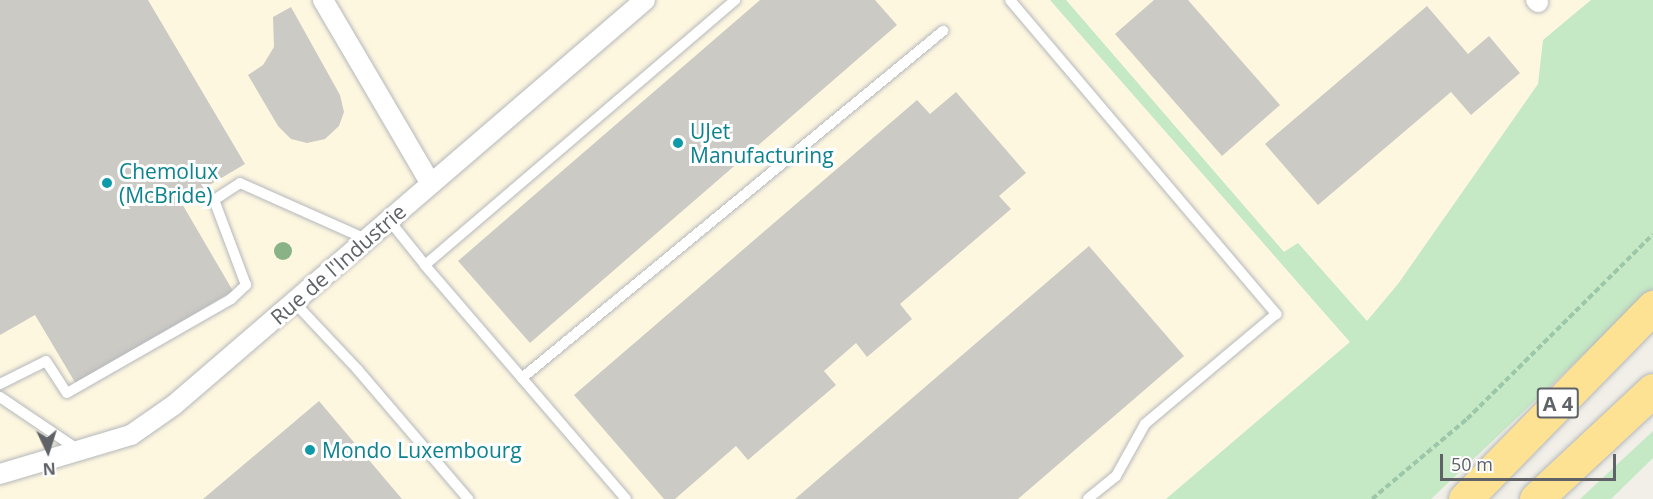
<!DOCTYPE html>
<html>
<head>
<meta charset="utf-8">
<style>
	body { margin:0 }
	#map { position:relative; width:1653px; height:499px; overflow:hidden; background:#f1efe8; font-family:"Open Sans",sans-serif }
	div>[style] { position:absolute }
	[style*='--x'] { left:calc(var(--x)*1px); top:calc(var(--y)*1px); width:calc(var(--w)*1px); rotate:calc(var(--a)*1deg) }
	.commercial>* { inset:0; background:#fef7e0 }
	.green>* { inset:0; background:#c5e8c5 }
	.building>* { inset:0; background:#cccac5 }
	.path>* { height:4px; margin-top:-2px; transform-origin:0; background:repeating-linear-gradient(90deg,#9cc7a9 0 6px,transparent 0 9px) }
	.roads { filter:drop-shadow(0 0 2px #b5b8bc) drop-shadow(0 0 2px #b5b8bc) }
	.service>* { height:10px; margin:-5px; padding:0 5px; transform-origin:5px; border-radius:5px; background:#fff }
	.minor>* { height:20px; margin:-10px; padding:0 10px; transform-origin:10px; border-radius:10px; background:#fff }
	.motorway>* { height:33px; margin:-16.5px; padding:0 16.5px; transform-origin:16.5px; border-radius:16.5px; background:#fde293 }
	.trees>* { width:18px; height:18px; margin:-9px; border-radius:50%; background:#89b387 }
	.dots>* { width:16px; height:16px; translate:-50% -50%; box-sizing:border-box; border:3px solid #fff; border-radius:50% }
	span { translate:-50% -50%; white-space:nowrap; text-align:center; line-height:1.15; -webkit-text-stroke:6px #fff; paint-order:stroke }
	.shield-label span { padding:2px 4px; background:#fff; border:2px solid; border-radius:4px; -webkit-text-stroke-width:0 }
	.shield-label { font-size:20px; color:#5f6368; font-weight:700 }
	.culture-label { font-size:21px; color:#0d838f }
	.left { translate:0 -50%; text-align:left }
	.street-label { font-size:21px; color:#5f6368 }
	.north { position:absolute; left:18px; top:421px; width:60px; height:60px; -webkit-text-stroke:4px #fff; paint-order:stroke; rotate:176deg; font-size:16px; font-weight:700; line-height:24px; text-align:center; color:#5f6368 }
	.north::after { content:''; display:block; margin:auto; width:21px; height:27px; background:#5f6368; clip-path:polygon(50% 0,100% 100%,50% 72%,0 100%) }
	.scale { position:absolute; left:1440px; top:454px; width:176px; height:27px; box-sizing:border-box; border:3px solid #5f6368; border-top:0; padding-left:8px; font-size:18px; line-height:21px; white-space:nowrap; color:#5f6368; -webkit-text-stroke:4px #fff; paint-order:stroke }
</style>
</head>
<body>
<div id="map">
	<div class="commercial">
		<i style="clip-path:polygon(0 0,1050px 0,1350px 342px,1166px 499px,0 499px)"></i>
		<i style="clip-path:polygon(1066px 0,1591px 0,1544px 40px,1538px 84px,1398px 284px,1367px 321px,1298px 243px,1284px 252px)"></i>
	</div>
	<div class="green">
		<i style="clip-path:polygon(1050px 0,1066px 0,1284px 252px,1298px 243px,1367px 321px,1398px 284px,1538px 84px,1543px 40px,1591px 0,1653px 0,1653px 289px,1431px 499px,1166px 499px,1350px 342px)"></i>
		<i style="clip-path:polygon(1653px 431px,1653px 458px,1611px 499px,1580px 499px)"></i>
	</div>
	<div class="building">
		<i style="clip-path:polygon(0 0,148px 0,245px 164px,181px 202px,233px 291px,76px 384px,35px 315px,0 335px)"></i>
		<i style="clip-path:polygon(760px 0,875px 0,897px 25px,530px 343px,458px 261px)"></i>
		<i style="clip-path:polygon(1154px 0,1188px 0,1280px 105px,1222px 156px,1115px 34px)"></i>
		<i style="clip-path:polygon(1427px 6px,1468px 54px,1489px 36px,1520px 73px,1471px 115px,1451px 92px,1318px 205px,1265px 144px)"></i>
		<i style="clip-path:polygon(291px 7px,340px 95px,344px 112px,339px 126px,325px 139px,307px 143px,291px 139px,278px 126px,248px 75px,263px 65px,274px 47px,273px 17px)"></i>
		<i style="clip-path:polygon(956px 92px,1026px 173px,999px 196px,1011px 209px,900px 304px,912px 319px,867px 357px,856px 343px,824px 371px,836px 385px,748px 460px,736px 446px,675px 499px,664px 499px,574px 395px,917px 100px,930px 114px)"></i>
		<i style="clip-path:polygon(1089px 246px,1184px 356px,1018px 499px,795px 499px)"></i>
		<i style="clip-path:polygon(319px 401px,402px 499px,203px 499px)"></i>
	</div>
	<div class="path">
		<i style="--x:1372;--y:499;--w:124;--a:-40.1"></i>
		<i style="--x:1467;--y:419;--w:262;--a:-44.8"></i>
	</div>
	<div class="roads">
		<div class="service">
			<i style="--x:1010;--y:0;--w:412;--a:49.7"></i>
			<i style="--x:1276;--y:314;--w:171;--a:140"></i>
			<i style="--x:1145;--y:424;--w:60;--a:119.1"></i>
			<i style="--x:1116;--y:476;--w:36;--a:141"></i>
			<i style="--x:389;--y:220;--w:58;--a:51.3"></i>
			<i style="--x:294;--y:302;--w:93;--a:46.7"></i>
			<i style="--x:358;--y:370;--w:170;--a:49.5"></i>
			<i style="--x:522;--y:378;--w:546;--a:-39.5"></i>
			<i style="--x:0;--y:384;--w:51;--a:-26.6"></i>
			<i style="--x:46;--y:361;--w:38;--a:57"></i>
			<i style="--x:67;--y:393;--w:189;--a:-29.8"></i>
			<i style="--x:231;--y:299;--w:21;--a:-43"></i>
			<i style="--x:246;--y:285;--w:91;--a:-110.6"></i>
			<i style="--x:214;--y:200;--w:31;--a:-33"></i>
			<i style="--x:240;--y:183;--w:138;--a:24"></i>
			<i style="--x:0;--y:397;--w:97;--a:34"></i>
			<i style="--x:626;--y:499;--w:308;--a:-130.7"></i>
			<i style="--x:425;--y:265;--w:408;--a:-40.5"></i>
		</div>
		<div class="minor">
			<i style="--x:323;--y:0;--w:213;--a:59.6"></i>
			<i style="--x:1536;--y:0;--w:3;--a:45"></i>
			<i style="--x:0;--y:474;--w:137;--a:-16.6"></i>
			<i style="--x:131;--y:435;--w:52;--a:-34.9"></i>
			<i style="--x:174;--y:405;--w:621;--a:-40.69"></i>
		</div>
		<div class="motorway">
			<i style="--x:1465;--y:499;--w:269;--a:-45.6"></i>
			<i style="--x:1536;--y:499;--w:160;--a:-43"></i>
		</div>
	</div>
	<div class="trees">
		<i style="left:283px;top:251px"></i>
	</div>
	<div class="dots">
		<i style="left:678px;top:143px;background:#0f9aa8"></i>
		<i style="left:107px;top:183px;background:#0f9aa8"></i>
		<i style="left:310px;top:450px;background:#0f9aa8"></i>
	</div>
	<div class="shield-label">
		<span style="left:1558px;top:403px">A 4</span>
	</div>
	<div class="culture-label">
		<span class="left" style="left:690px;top:143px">UJet<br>Manufacturing</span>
		<span class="left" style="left:119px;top:183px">Chemolux<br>(McBride)</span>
		<span class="left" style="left:322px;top:450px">Mondo Luxembourg</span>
	</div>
	<div class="street-label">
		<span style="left:338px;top:264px;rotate:-41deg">Rue de l'Industrie</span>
	</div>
	<div class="north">N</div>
	<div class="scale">50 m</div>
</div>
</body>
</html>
